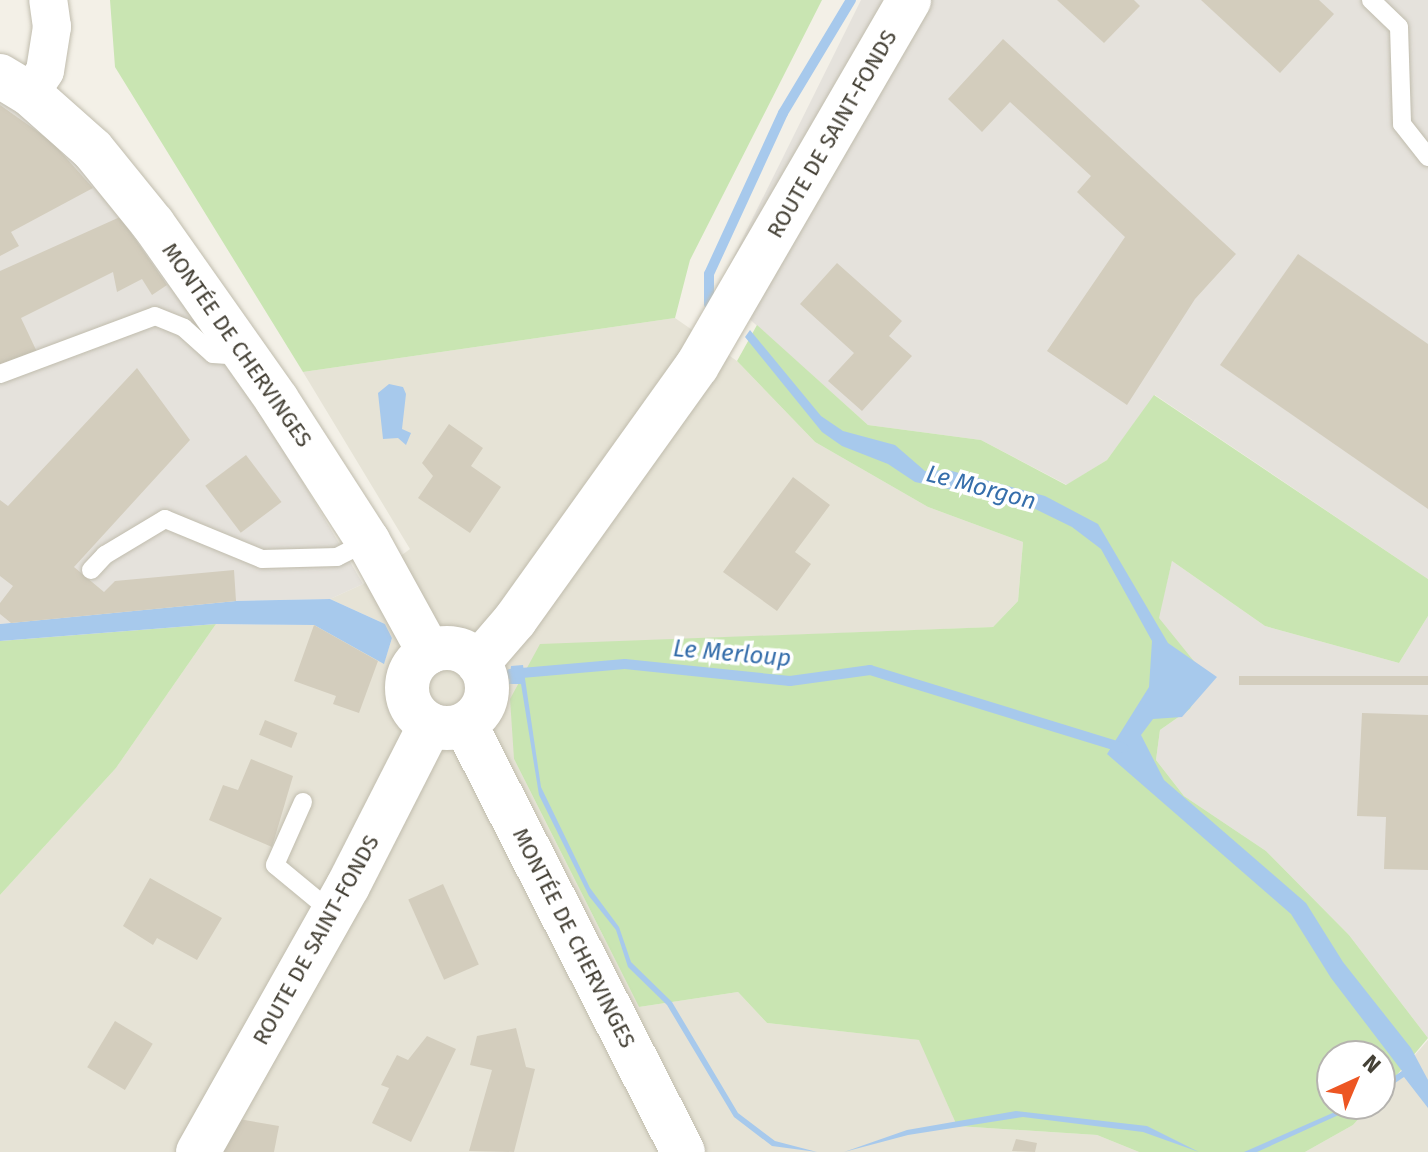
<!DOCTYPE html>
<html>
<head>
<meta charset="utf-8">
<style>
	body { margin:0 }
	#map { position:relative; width:1428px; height:1152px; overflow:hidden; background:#f3f0e7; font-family:"Fira Sans",sans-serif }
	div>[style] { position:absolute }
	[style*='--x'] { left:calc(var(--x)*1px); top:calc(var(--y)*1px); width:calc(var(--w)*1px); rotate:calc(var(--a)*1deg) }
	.residential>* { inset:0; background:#e6e3d6 }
	.industrial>* { inset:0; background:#e5e2dc }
	.green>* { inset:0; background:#c9e5b2 }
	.water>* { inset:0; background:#a7c9ec }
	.stream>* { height:10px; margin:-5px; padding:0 5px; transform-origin:5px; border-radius:5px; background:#a7c9ec }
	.building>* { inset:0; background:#d3cdbd; transform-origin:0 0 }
	.roads { filter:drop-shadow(0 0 2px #c0bcad) drop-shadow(0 0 2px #c0bcad) }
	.service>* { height:18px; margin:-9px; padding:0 9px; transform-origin:9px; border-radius:9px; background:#fff }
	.minor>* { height:38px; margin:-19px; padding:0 19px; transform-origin:19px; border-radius:19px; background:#fff }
	.tertiary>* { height:44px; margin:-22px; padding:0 22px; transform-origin:22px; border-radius:22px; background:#fff }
	.tertiary>.ring { margin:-22px; padding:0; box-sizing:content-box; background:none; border:44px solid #fff; border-radius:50% }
	span { translate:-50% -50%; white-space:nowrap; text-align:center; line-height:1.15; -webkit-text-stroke:7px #fff; paint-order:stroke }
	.street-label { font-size:22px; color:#454136 }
	.water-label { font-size:24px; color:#366eab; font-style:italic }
	.north { position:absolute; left:1316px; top:1040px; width:80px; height:80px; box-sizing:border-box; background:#fff; border:2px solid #b5b3af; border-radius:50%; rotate:44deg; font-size:22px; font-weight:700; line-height:32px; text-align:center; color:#454136 }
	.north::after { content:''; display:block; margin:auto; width:28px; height:36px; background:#ed5623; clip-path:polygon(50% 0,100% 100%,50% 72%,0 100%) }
</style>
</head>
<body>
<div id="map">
	<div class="residential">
		<i style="clip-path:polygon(675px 318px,737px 361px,815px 442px,928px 507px,1023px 542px,1018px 601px,993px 627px,540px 645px,514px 759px,639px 1007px,738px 992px,767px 1023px,920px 1040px,957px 1126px,1097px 1135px,1139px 1152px,0 1152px,0 895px,116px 768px,216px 624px,314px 625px,384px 663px,392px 638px,385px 624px,330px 599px,363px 584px,410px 549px,303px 372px)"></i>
		<i style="clip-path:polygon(1428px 1040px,1428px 1152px,1305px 1152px,1353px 1125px,1372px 1104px,1380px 1104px,1380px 1095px)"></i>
	</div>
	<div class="industrial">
		<i style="clip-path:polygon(861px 0,1428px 0,1428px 579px,1155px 395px,1107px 460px,1067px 485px,981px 440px,868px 425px,717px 290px)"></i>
		<i style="clip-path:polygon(0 92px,125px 207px,271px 428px,363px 584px,330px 599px,236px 601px,0 624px)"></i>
		<i style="clip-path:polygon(1172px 561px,1265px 626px,1399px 663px,1428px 616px,1428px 1038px,1349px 935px,1266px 851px,1184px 796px,1156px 760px,1160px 730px,1190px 709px,1206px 676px,1158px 618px)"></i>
	</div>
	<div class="green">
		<i style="clip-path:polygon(110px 0,822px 0,690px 260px,675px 318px,303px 372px,115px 67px)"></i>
		<i style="clip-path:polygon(757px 325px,868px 425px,981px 440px,1066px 485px,1107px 460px,1154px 395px,1428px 579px,1428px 616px,1399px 663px,1265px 626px,1172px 561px,1159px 618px,1206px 676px,1190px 709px,1160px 730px,1156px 760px,1184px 796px,1266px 851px,1349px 935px,1428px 1038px,1380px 1095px,1380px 1056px,1332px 1056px,1332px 1104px,1372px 1104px,1353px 1125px,1305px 1152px,1139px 1152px,1097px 1135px,957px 1126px,919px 1040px,767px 1023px,738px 992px,639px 1007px,514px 759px,510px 699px,540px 644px,993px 627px,1018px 601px,1023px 542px,928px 507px,815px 442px,737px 361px)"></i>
		<i style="clip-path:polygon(216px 624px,116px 768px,0 895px,0 641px)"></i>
	</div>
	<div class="water">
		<i style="clip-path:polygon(750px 330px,821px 416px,843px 431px,895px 445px,925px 471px,948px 470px,1045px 496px,1098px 524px,1168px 643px,1217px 677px,1182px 717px,1153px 719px,1141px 735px,1164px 780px,1306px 903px,1343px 962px,1411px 1048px,1428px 1080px,1428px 1108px,1404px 1077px,1380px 1093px,1380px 1086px,1402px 1071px,1331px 978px,1291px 914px,1107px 754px,1149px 687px,1152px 641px,1101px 549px,1072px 527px,1027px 505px,915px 482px,888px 464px,842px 446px,822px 432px,745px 337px)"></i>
		<i style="clip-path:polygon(389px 384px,403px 387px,406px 394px,402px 429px,411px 433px,406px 445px,398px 438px,383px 439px,378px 393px)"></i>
		<i style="clip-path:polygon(330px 599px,385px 624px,392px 638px,384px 664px,314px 625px,216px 624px,0 641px,0 624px,236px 601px)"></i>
		<i style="clip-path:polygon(523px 665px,541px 787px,590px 888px,619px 927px,631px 962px,672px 1002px,738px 1113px,775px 1141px,817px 1152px,772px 1146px,734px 1117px,667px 1005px,628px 967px,616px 930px,589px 896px,539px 795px,521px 684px,509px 684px,511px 666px)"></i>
		<i style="clip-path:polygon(1353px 1104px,1363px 1104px,1257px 1152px,1244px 1152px)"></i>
		<i style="clip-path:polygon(1016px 1111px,1147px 1126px,1199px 1152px,1143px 1132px,1023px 1117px,908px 1135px,844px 1152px,907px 1130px)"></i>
	</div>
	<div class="stream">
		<i style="--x:718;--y:311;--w:11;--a:-142"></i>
		<i style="--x:709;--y:304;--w:30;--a:-90"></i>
		<i style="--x:709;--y:274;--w:177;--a:-65.3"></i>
		<i style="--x:783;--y:113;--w:132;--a:-59"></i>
		<i style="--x:510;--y:674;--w:115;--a:-5"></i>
		<i style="--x:625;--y:664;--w:166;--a:5.9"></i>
		<i style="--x:790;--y:681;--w:81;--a:-7.8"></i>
		<i style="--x:870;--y:670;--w:265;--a:17.1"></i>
	</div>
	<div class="building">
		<i style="clip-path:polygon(1057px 0,1134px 0,1140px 6px,1104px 43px)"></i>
		<i style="clip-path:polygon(1201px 0,1319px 0,1334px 14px,1280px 73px)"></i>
		<i style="clip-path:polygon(1003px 39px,1236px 254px,1195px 299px,1127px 405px,1047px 351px,1125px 237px,1077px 192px,1091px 176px,1010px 102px,982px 132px,948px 99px)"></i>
		<i style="clip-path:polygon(0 105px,51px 141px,93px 188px,11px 232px,19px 246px,0 256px)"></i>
		<i style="clip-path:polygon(120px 217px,167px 285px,152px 295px,142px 279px,117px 292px,113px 272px,21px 318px,37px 352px,0 366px,0 271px)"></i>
		<i style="clip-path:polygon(1298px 254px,1428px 344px,1428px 509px,1220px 365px)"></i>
		<i style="clip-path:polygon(837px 263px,902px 321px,889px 336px,912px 356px,862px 411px,828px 381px,854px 353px,800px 304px)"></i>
		<i style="clip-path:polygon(137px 368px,190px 440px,74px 567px,104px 592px,115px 581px,234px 570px,236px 601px,11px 623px,0 614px,0 603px,13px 586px,0 576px,0 500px,8px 506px)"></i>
		<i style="clip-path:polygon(449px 424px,483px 448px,471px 466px,501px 487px,470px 533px,418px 498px,433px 476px,422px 463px)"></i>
		<i style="left:246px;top:455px;width:59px;height:51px;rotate:53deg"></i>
		<i style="clip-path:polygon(793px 477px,830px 505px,795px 552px,811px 564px,777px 611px,723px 572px)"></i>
		<i style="clip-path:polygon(314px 625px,378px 661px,359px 713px,333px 704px,336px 696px,294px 681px)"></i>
		<i style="left:1428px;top:676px;width:9px;height:189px;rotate:90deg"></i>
		<i style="clip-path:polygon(1362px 713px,1428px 715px,1428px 870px,1384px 869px,1386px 817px,1357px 816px)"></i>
		<i style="left:265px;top:720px;width:35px;height:16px;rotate:22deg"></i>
		<i style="clip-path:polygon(251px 759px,293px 776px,272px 847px,209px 820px,223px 785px,238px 790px)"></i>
		<i style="clip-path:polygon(150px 878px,222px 918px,197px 960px,157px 938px,153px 945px,123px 926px)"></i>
		<i style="left:443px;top:884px;width:88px;height:38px;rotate:66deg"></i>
		<i style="left:115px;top:1021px;width:44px;height:54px;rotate:31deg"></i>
		<i style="clip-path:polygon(516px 1028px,526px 1067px,535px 1069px,514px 1152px,469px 1151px,492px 1070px,470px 1065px,477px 1036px)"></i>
		<i style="clip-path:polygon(427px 1036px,456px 1049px,411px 1142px,372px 1123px,389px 1088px,381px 1085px,397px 1055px,408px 1060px)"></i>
		<i style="clip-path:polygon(239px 1119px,279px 1126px,274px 1152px,220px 1152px)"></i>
		<i style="clip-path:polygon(1016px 1139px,1037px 1143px,1035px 1152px,1012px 1151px)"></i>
	</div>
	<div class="roads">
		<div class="service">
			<i style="--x:1371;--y:0;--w:39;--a:44"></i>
			<i style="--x:1399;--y:27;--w:97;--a:88.2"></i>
			<i style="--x:1402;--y:124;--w:42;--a:51.8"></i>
			<i style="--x:0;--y:374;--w:165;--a:-20.5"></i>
			<i style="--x:155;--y:316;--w:31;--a:22"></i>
			<i style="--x:184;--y:328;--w:39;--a:42"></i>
			<i style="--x:213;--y:354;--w:30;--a:4"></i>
			<i style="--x:91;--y:570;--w:21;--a:-47"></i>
			<i style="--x:105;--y:555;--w:70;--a:-31"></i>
			<i style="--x:165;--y:519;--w:105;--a:22.4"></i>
			<i style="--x:262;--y:559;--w:75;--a:-1.5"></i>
			<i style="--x:337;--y:557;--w:35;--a:-27"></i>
			<i style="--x:303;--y:802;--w:69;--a:114"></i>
			<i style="--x:275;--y:865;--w:75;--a:39.6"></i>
		</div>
		<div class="minor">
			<i style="--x:30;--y:94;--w:27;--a:-57"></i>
			<i style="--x:45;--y:71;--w:45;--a:-81"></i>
			<i style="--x:52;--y:27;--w:27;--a:-98"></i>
		</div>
		<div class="tertiary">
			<i style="--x:0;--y:76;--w:35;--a:31"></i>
			<i style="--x:30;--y:94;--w:84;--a:41.6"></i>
			<i style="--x:93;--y:150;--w:95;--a:51"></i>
			<i style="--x:153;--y:224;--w:215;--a:54.8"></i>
			<i style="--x:277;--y:400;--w:168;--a:57.2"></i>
			<i style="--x:368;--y:541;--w:127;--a:61.2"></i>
			<i class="ring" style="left:407px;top:648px;width:36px;height:36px"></i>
			<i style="--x:478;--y:663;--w:57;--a:-49.3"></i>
			<i style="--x:515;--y:620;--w:312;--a:-54.4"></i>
			<i style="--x:697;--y:366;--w:423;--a:-59.9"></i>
			<i style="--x:465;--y:724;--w:480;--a:63"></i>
			<i style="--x:198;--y:1152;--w:305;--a:-60.6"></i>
			<i style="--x:348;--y:886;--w:181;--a:-63"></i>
		</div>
	</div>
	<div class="street-label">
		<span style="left:832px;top:134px;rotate:-60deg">ROUTE DE SAINT-FONDS</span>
		<span style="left:237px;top:345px;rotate:55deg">MONTÉE DE CHERVINGES</span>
		<span style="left:574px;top:938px;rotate:63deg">MONTÉE DE CHERVINGES</span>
		<span style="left:316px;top:940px;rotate:-61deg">ROUTE DE SAINT-FONDS</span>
	</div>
	<div class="water-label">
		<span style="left:981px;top:488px;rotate:15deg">Le Morgon</span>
		<span style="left:732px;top:654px;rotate:5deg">Le Merloup</span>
	</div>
	<div class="north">N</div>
</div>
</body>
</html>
